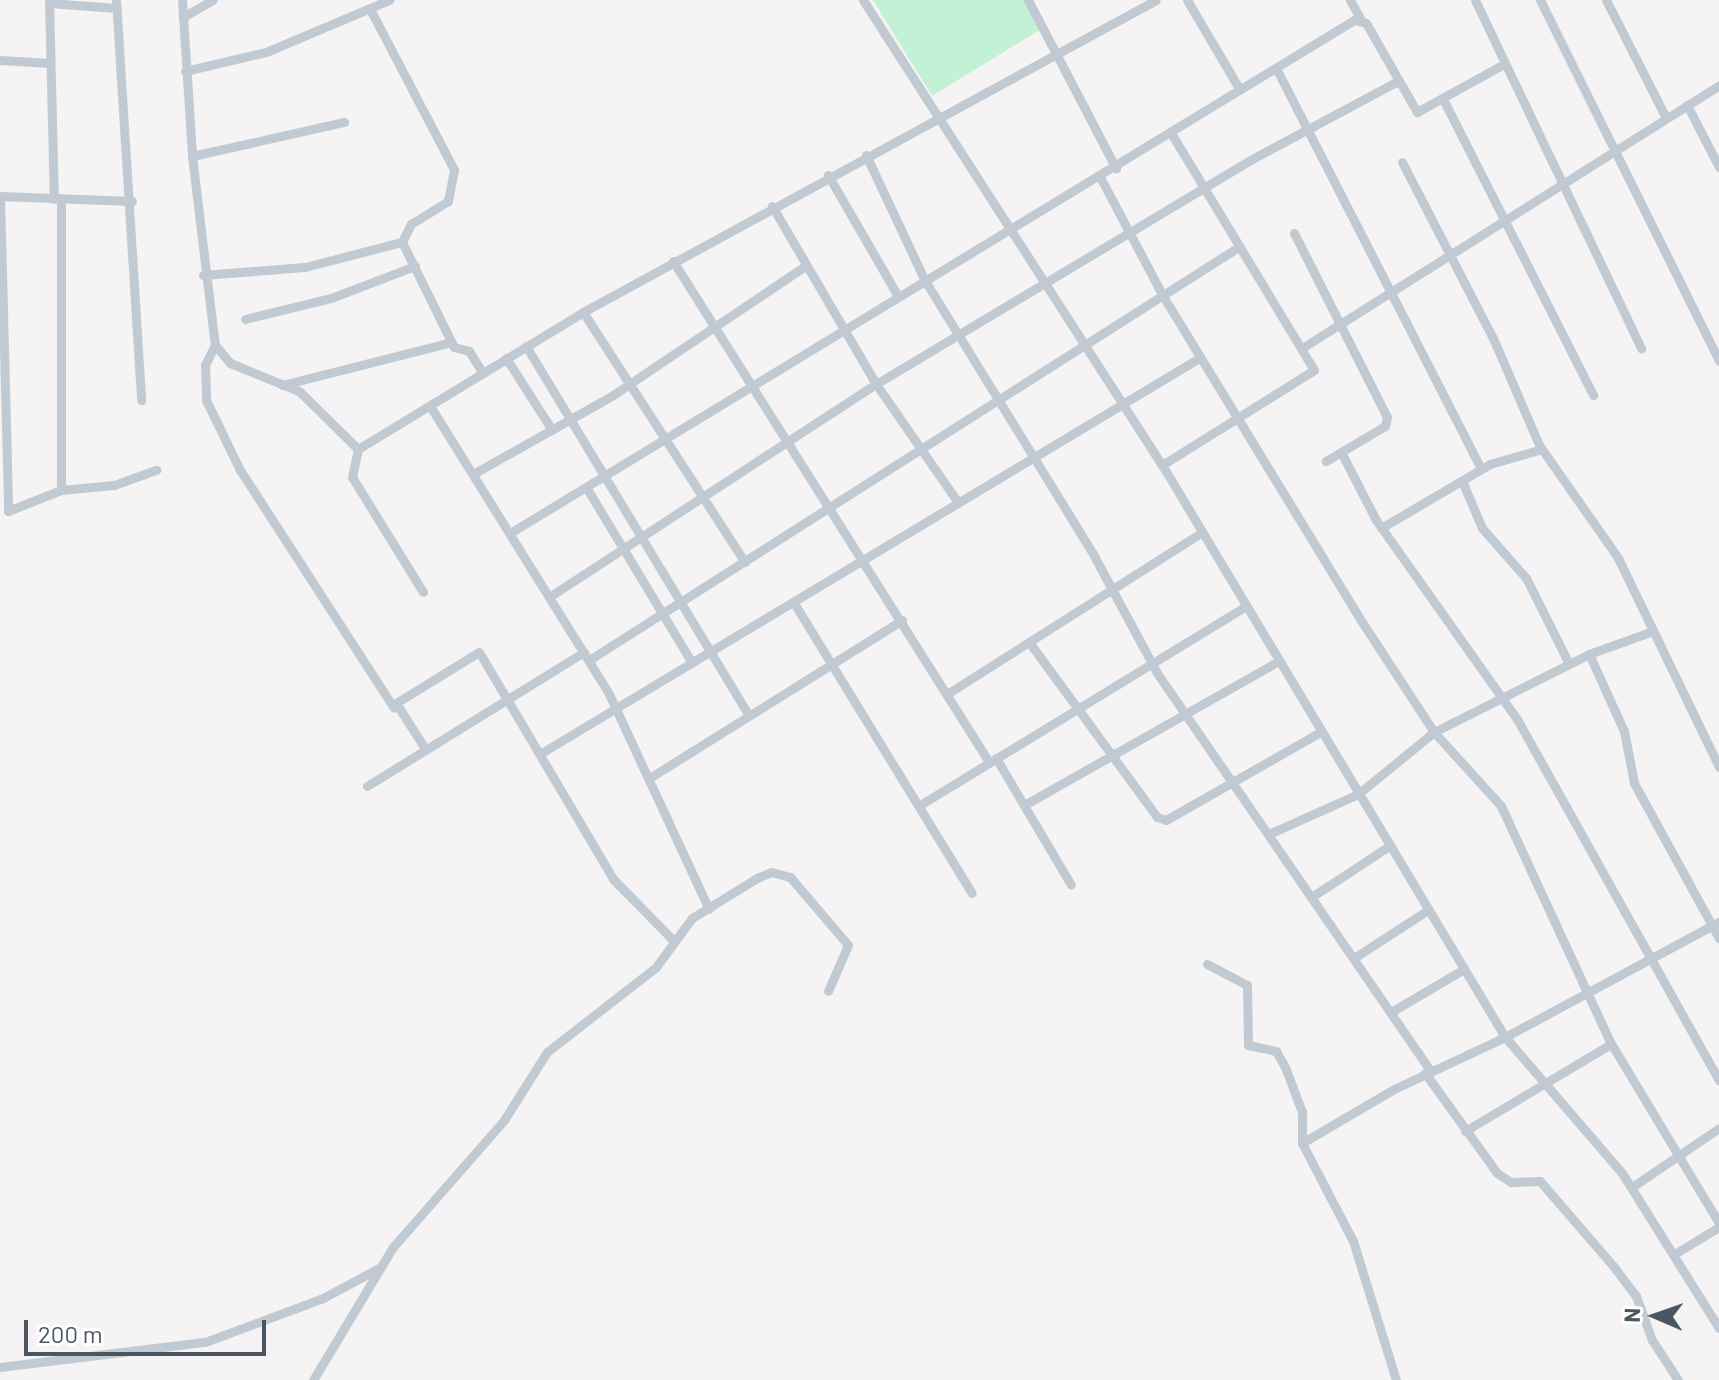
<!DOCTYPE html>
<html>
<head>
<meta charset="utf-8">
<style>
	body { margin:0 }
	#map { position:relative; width:1719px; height:1380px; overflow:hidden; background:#f5f3f3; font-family:Barlow,sans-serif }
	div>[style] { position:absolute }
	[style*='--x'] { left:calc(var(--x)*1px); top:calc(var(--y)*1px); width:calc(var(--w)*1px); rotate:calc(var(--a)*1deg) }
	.green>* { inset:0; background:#c3f1d5 }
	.minor>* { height:9px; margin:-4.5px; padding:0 4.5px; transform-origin:4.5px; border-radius:4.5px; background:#c1cad2 }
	span { translate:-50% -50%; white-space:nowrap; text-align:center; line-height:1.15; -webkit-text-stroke:6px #fff; paint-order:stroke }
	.north { position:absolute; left:1615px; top:1276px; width:80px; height:80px; -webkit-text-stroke:6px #fff; paint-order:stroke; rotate:272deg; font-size:22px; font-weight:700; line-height:32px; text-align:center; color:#4a5661 }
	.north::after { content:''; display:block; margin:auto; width:28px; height:36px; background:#4a5661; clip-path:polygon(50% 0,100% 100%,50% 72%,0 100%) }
	.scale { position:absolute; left:24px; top:1320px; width:242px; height:36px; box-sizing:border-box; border:4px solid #4a5661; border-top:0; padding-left:10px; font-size:24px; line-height:28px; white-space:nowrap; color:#4a5661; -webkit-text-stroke:6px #fff; paint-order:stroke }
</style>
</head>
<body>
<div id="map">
	<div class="green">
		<i style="clip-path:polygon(873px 0,1031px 0,1046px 26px,932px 96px)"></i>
	</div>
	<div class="minor">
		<i style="--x:49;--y:0;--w:199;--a:88.6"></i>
		<i style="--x:116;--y:0;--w:401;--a:86.4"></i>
		<i style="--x:182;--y:0;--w:156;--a:86.3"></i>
		<i style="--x:192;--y:156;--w:190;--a:83.1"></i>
		<i style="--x:215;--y:345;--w:23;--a:50"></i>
		<i style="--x:230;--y:363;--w:74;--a:22.1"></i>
		<i style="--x:299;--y:391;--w:83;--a:44.5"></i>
		<i style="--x:358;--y:449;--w:263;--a:-31.3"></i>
		<i style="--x:583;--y:312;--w:652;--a:-28.57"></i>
		<i style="--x:863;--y:0;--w:562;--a:57.27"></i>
		<i style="--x:1167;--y:473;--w:658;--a:59.07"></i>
		<i style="--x:1505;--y:1037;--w:243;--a:-28.3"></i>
		<i style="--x:1028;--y:0;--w:190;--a:62.4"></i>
		<i style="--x:1187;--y:0;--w:104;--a:59.5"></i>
		<i style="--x:1350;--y:0;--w:21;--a:61"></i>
		<i style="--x:1475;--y:0;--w:386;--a:64.5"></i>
		<i style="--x:1540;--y:0;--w:403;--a:63.6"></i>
		<i style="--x:1606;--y:0;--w:132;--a:63"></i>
		<i style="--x:49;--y:3;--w:68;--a:4.2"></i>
		<i style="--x:370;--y:9;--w:182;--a:62.4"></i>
		<i style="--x:454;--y:170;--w:32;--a:101"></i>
		<i style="--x:448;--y:201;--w:44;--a:148.1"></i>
		<i style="--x:411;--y:224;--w:20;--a:117"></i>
		<i style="--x:402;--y:242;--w:117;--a:63.7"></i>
		<i style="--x:454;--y:347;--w:16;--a:15"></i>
		<i style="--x:469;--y:351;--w:26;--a:58"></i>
		<i style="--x:183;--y:17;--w:34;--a:-30"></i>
		<i style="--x:0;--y:60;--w:49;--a:3.5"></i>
		<i style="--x:1276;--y:68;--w:449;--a:62.9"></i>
		<i style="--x:185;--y:71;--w:83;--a:-13.2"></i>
		<i style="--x:266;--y:52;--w:134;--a:-22.9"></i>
		<i style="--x:1443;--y:99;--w:332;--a:63.1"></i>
		<i style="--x:1687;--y:105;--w:70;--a:62.7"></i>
		<i style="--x:866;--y:155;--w:137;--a:64.9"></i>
		<i style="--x:924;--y:279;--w:323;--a:58.4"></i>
		<i style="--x:1093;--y:554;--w:135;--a:61.7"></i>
		<i style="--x:1157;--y:673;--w:483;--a:55.5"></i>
		<i style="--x:192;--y:156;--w:156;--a:-12.6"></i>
		<i style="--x:1402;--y:162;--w:198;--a:62.7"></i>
		<i style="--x:1493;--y:338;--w:116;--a:66.7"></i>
		<i style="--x:1539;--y:445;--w:138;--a:55"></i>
		<i style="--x:1618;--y:558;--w:232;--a:64.2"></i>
		<i style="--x:828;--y:175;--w:140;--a:60"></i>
		<i style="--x:1100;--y:177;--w:135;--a:62.1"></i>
		<i style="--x:1163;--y:296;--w:382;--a:58.6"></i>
		<i style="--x:1362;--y:622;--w:131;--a:56.8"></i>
		<i style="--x:1434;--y:732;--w:100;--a:47.8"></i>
		<i style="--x:1501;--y:806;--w:258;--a:65.2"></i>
		<i style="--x:1609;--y:1040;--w:214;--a:59"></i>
		<i style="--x:0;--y:196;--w:132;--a:2.2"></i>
		<i style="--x:0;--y:197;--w:314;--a:88.5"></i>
		<i style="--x:8;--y:511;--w:57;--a:-21.6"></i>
		<i style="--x:61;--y:490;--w:53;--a:-5.4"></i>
		<i style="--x:114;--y:485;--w:45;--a:-19.7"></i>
		<i style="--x:772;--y:206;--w:206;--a:59.7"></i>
		<i style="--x:876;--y:384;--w:142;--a:55.3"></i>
		<i style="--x:1294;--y:233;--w:206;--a:63.2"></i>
		<i style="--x:1387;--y:417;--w:9;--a:103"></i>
		<i style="--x:1385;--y:426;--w:69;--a:149.3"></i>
		<i style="--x:673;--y:261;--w:592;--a:57.76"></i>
		<i style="--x:203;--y:275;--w:102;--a:-4.5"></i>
		<i style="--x:305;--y:267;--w:100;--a:-14.5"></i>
		<i style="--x:583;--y:312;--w:298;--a:57.1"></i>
		<i style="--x:245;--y:319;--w:89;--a:-13.7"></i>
		<i style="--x:331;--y:298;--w:90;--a:-20.9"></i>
		<i style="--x:215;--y:345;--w:22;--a:117"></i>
		<i style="--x:205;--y:365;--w:35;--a:88"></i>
		<i style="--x:206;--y:400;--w:78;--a:64.1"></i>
		<i style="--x:240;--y:470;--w:283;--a:57.1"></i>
		<i style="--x:526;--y:346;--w:428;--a:58.9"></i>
		<i style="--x:1302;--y:348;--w:493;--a:-32.2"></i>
		<i style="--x:506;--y:358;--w:85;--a:57.4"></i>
		<i style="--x:282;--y:385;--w:175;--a:-14.2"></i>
		<i style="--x:430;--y:406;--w:339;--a:58.1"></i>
		<i style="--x:609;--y:694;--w:237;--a:65.1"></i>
		<i style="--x:358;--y:449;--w:29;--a:102"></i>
		<i style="--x:352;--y:477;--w:135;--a:58.3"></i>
		<i style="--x:1341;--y:452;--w:76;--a:62.8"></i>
		<i style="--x:1376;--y:520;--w:244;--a:54.7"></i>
		<i style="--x:1517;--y:719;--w:414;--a:60.8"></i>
		<i style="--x:1162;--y:465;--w:179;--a:-32"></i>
		<i style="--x:1314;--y:370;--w:277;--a:-121.1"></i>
		<i style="--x:473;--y:474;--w:161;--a:-29.4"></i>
		<i style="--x:613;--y:395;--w:231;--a:-33.9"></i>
		<i style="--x:1462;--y:481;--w:51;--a:66.9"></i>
		<i style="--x:1482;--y:528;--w:67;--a:48.7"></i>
		<i style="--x:1526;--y:578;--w:96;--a:63.4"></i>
		<i style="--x:586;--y:487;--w:205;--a:58.9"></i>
		<i style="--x:61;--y:490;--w:291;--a:-90"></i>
		<i style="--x:1381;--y:528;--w:126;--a:-30.4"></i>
		<i style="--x:1490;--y:464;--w:54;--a:-16.1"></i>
		<i style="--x:510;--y:533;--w:988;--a:-31.29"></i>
		<i style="--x:1354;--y:20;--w:12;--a:14"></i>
		<i style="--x:1366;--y:23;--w:103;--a:60.2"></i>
		<i style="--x:1417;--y:112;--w:99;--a:-28.9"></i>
		<i style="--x:549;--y:597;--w:390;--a:-33.1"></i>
		<i style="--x:876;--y:384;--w:438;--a:-30.9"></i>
		<i style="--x:1252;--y:159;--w:166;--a:-28.1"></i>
		<i style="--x:794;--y:603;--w:340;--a:58.5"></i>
		<i style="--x:1029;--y:642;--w:217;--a:53.8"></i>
		<i style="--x:1157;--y:817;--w:9;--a:18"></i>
		<i style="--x:1166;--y:820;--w:177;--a:-29.7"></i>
		<i style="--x:1589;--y:654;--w:85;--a:65.6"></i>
		<i style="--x:1624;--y:731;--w:53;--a:79.1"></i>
		<i style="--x:1634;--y:783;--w:177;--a:61.3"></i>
		<i style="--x:589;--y:660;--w:771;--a:-32.45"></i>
		<i style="--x:947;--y:694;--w:302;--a:-32.4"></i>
		<i style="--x:424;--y:747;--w:52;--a:-122.5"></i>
		<i style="--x:396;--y:703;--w:97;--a:-31.6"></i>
		<i style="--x:479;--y:652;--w:264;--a:59.4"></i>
		<i style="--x:613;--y:879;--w:84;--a:45.5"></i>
		<i style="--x:543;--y:752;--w:767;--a:-30.98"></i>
		<i style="--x:996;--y:758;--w:147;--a:59.4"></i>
		<i style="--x:651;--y:777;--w:296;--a:-32"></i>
		<i style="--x:367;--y:786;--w:255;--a:-31.7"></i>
		<i style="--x:1026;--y:804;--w:291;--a:-29.5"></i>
		<i style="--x:920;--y:805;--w:382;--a:-31.4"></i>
		<i style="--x:1269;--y:834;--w:98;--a:-24.2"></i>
		<i style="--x:1358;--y:794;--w:98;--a:-39.2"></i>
		<i style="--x:1434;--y:732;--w:174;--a:-26.7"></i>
		<i style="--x:1589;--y:654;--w:68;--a:-19.8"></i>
		<i style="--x:1313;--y:896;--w:91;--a:-33.3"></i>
		<i style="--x:1354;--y:958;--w:88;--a:-33"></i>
		<i style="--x:1207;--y:964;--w:45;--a:27.7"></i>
		<i style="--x:1247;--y:985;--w:60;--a:89"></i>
		<i style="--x:1248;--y:1045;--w:29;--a:12"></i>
		<i style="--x:1276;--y:1051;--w:18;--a:61"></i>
		<i style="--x:1285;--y:1067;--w:48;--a:69.3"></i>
		<i style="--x:1302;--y:1112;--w:31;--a:90"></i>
		<i style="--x:1302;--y:1143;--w:110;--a:62.5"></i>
		<i style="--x:1353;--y:1241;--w:145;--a:72.8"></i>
		<i style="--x:1391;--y:1012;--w:85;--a:-30.5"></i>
		<i style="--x:1425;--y:1073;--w:123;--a:54.2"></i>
		<i style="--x:1497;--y:1173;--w:17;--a:33"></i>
		<i style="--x:1511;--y:1182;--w:29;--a:-2"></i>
		<i style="--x:1540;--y:1181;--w:113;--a:49.3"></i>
		<i style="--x:1614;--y:1267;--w:36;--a:53"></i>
		<i style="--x:1636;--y:1296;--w:47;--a:70"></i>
		<i style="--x:1652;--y:1340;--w:48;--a:57"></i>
		<i style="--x:1465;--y:1131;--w:170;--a:-30.8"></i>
		<i style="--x:1302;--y:1143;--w:107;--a:-30.4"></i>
		<i style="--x:1394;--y:1089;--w:123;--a:-25.1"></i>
		<i style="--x:1505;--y:1037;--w:179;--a:49.3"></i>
		<i style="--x:1622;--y:1173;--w:183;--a:58"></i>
		<i style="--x:1632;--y:1187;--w:105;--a:-34.1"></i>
		<i style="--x:1676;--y:1253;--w:50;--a:-31.2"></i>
		<i style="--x:0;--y:1367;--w:207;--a:-7"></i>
		<i style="--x:205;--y:1342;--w:126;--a:-20.4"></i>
		<i style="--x:323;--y:1298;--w:64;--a:-28.2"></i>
		<i style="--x:313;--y:1380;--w:155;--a:-59"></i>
		<i style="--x:393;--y:1247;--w:169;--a:-48.8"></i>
		<i style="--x:504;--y:1120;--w:80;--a:-57.7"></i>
		<i style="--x:547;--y:1052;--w:138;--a:-37.9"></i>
		<i style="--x:656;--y:967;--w:61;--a:-53.7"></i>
		<i style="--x:692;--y:918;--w:76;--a:-31.6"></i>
		<i style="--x:757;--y:878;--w:15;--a:-23"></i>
		<i style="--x:771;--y:872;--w:20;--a:15"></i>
		<i style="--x:790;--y:877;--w:89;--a:49.5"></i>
		<i style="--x:848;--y:945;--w:50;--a:113.5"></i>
	</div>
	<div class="north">N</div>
	<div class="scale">200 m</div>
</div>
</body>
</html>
